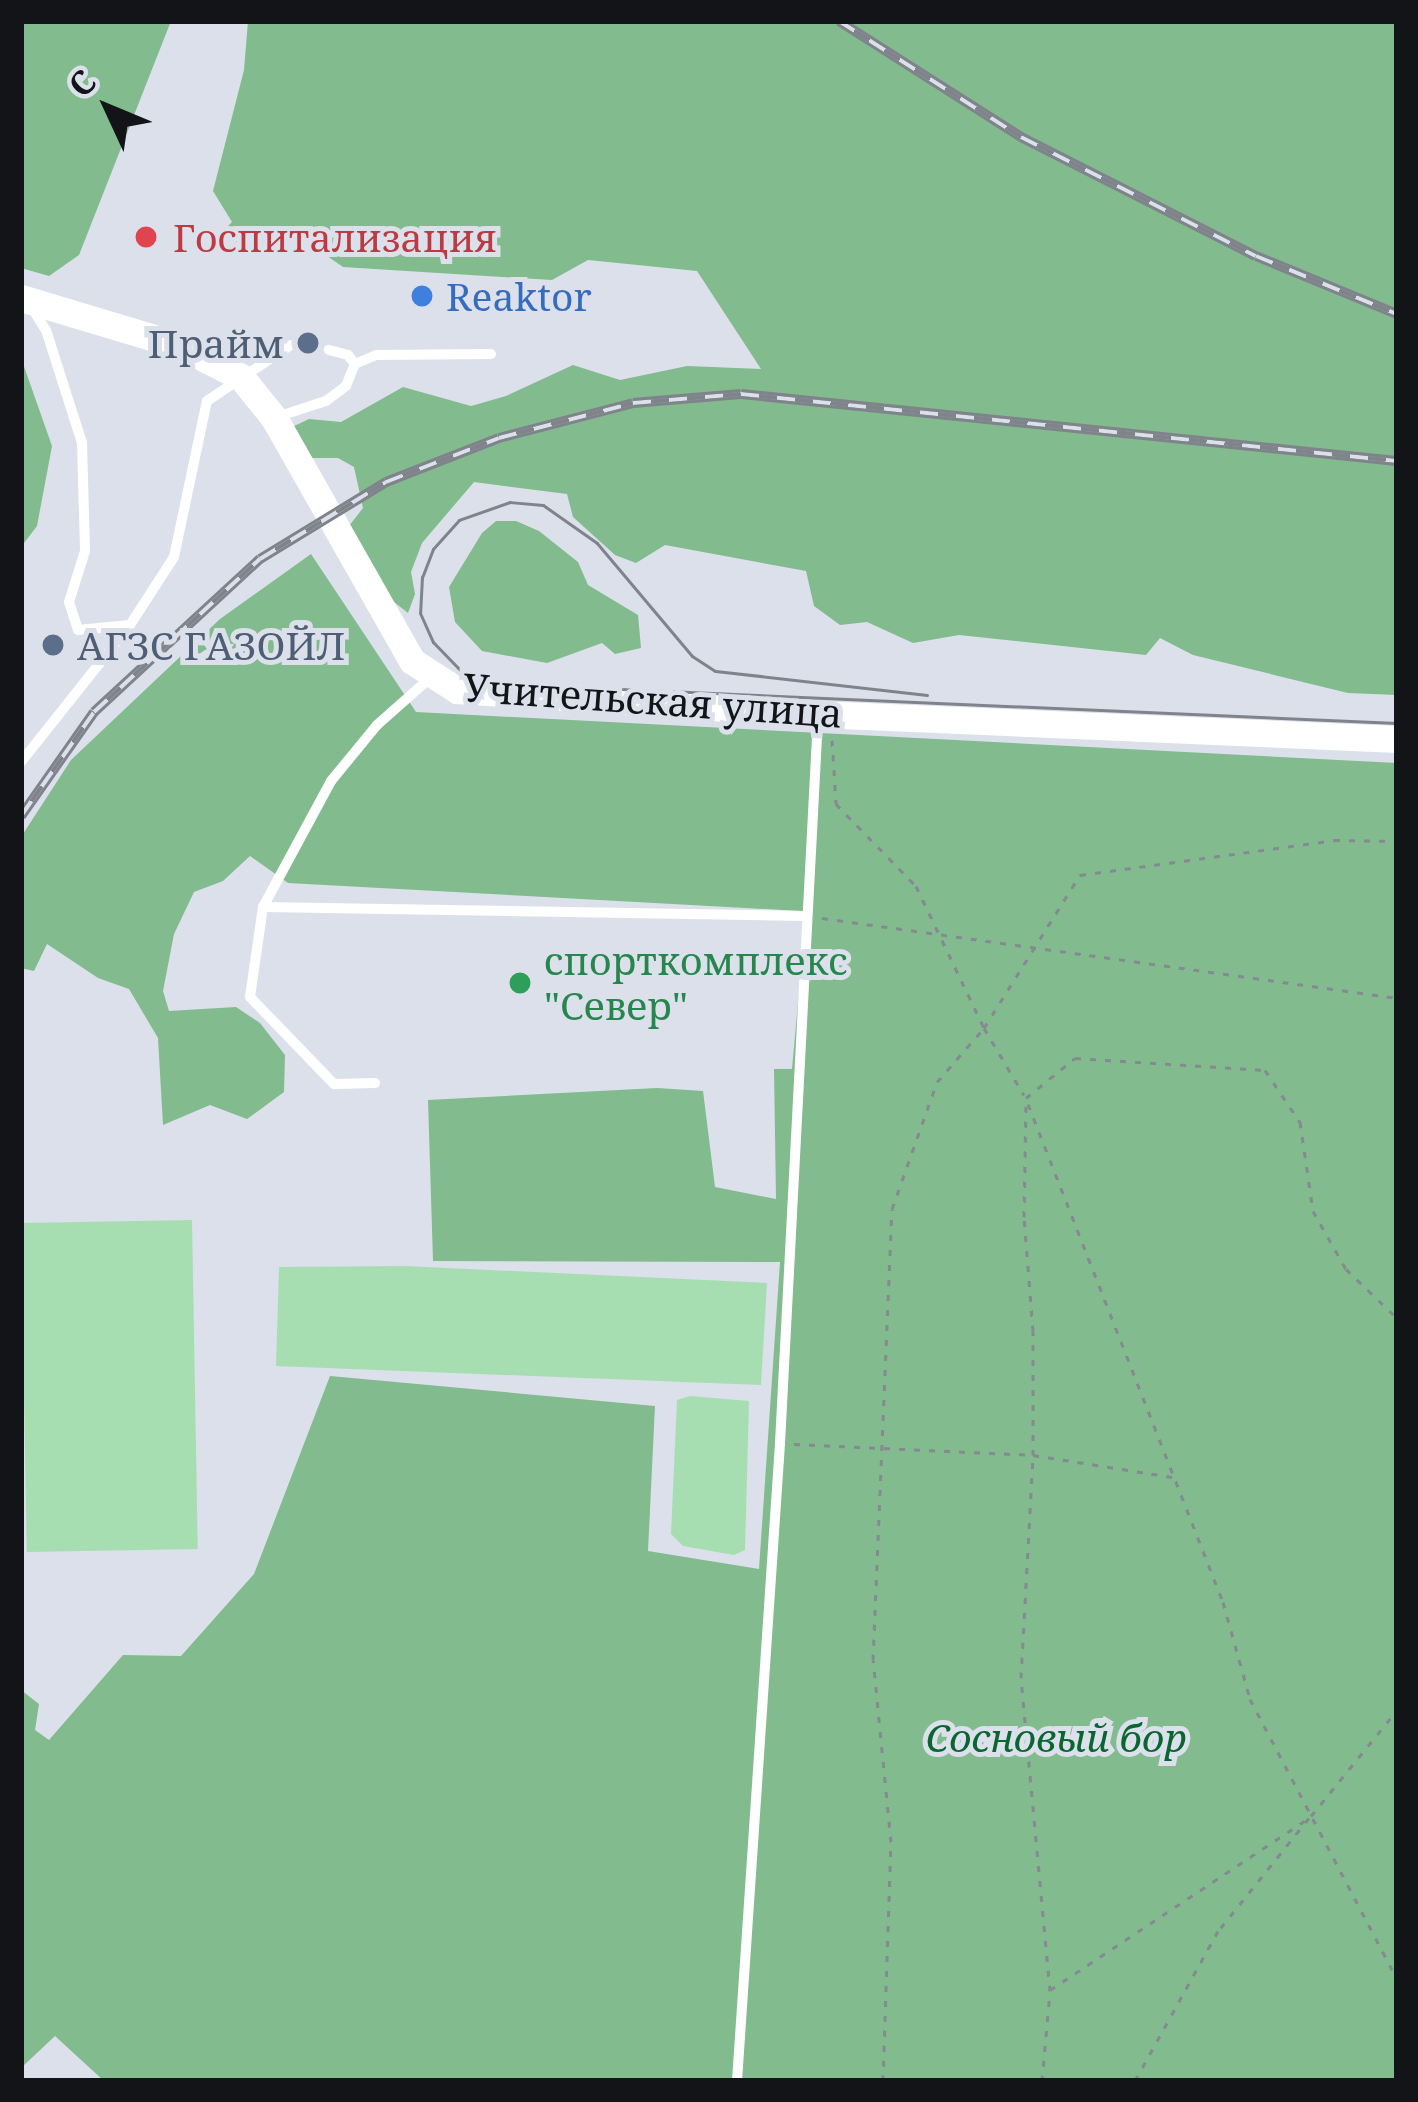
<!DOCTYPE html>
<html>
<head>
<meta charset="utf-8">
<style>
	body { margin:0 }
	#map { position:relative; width:1418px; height:2102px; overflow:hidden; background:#dbe0eb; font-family:"Noto Serif",serif }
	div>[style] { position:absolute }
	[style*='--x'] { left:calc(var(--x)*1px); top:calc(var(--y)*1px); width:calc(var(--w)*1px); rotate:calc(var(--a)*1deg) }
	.green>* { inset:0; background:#a6deb2; transform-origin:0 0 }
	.forest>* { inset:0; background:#82bb8e }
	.path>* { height:3px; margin-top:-1.5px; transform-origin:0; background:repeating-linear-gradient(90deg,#858991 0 6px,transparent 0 15px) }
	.lane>* { height:10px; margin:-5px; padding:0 5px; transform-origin:5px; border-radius:5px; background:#fff }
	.secondary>* { height:27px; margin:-13.5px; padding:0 13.5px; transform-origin:13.5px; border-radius:13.5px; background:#fff }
	.tram>* { height:3px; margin:-1.5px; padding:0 1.5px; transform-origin:1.5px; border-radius:1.5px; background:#80838b }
	.rail>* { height:10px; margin-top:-5px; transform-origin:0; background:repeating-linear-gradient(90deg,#dbe0eb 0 18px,#80838b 0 36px); box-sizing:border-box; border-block:3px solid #80838b }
	.dots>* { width:33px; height:33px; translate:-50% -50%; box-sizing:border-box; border:6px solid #dbe0eb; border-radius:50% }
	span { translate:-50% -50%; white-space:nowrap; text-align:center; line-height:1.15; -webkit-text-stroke:10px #dbe0eb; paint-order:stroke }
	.health-label { font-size:39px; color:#be3a42 }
	.left { translate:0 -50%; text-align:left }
	.shop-label { font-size:39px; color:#366cbe }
	.service-label { font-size:39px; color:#4e5e75 }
	.right { translate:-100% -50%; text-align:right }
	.street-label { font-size:39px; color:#121418 }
	.leisure-label { font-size:39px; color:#27864d }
	.park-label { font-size:39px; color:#096630; font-style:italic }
	.frame { position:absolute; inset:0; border:24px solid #121418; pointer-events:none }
	.north { position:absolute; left:48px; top:48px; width:120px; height:120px; -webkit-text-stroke:9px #dbe0eb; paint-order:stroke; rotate:314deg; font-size:33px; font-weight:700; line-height:48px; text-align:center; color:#121418 }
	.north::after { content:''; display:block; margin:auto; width:42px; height:54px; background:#121418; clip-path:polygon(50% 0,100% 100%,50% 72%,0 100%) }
</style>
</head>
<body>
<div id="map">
	<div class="green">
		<i style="left:192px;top:1220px;width:329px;height:171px;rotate:89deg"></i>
		<i style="clip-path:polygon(405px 1266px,767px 1283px,761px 1385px,276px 1366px,279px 1267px)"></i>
		<i style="clip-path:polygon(690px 1396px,749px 1401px,745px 1550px,734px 1555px,683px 1546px,671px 1534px,677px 1400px)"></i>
	</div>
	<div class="forest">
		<i style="clip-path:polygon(21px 21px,171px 21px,79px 255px,49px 276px,21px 268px)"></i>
		<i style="clip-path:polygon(248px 21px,1397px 21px,1397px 695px,1348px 693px,1193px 655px,1160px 638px,1146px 655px,959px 635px,913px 643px,867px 622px,840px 625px,814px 606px,806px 571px,665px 545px,636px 563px,615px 555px,573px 517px,567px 494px,474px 482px,422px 543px,411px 572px,415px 594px,408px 613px,389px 598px,349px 526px,363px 508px,354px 467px,338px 458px,312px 458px,288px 429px,309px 419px,341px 422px,403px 387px,471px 406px,506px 396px,573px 365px,620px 380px,687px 366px,761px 369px,697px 271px,588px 260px,552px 280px,343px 267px,294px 233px,270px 231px,264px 248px,245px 248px,219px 235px,232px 222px,213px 191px,244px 70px)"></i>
		<i style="clip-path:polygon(21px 358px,52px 446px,37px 526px,21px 547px)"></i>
		<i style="clip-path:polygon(496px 521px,516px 521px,539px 531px,578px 562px,588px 585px,638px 615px,641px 648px,615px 654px,602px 643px,547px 663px,482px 651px,455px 622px,449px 587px,482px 533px)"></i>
		<i style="clip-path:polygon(311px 554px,416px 712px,1397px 763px,1397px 2081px,104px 2081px,55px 2036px,21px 2068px,21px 1690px,39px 1704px,35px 1730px,49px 1740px,123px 1655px,181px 1656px,254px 1574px,330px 1376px,655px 1406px,648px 1551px,759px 1569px,780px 1262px,433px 1261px,428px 1100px,657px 1088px,703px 1091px,715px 1187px,776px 1199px,774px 1069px,792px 1069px,805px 926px,801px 911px,288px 883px,250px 856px,223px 881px,194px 892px,174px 934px,163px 991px,169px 1011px,236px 1007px,260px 1023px,285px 1055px,284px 1092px,247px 1119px,210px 1105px,163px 1125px,158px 1038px,129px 989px,98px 978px,47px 944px,34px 971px,21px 968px,21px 837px,71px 760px,220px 619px)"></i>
	</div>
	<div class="path">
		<i style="--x:832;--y:740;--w:64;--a:86.4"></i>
		<i style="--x:836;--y:804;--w:115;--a:45.7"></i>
		<i style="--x:916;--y:886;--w:157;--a:64.4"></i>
		<i style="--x:984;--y:1028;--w:78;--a:59.2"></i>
		<i style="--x:822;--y:918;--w:581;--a:7.92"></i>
		<i style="--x:1028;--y:1104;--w:535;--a:68.62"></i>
		<i style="--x:1223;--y:1602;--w:101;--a:74.4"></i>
		<i style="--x:1250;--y:1699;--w:316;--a:62.3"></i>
		<i style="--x:794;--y:1444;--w:239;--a:2.6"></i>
		<i style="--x:1033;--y:1455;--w:141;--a:9"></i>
		<i style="--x:1311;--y:1816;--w:136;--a:-50.9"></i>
		<i style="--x:1050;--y:1990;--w:311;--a:-33.6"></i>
		<i style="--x:1309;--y:1818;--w:145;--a:128.8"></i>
		<i style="--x:1218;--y:1931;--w:171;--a:119"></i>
		<i style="--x:883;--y:2081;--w:239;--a:-88.1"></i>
		<i style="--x:891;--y:1842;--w:183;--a:-95.6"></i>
		<i style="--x:873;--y:1660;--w:451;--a:-87.6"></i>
		<i style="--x:892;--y:1209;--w:135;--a:-70.5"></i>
		<i style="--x:937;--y:1082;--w:72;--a:-49"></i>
		<i style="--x:984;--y:1028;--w:181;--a:-57.9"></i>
		<i style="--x:1080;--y:875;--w:256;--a:-7.8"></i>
		<i style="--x:1334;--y:840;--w:63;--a:0.9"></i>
		<i style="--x:1042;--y:2081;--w:90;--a:-84.9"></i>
		<i style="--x:1050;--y:1991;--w:314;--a:-95.3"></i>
		<i style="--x:1021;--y:1678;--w:223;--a:-86.9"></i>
		<i style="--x:1033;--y:1455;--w:124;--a:-90"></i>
		<i style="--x:1033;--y:1331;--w:114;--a:-94.5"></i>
		<i style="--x:1024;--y:1217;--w:119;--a:-89"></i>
		<i style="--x:1026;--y:1098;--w:63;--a:-39.2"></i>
		<i style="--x:1075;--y:1058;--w:190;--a:3.6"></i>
		<i style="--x:1265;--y:1070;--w:63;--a:56.1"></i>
		<i style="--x:1300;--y:1122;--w:90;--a:81.7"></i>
		<i style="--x:1313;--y:1211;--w:67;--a:60.4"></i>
		<i style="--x:1346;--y:1269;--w:71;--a:43.9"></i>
	</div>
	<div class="lane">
		<i style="--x:32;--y:308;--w:26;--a:58"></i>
		<i style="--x:46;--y:330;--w:119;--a:72.3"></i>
		<i style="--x:82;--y:443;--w:108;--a:88.4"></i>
		<i style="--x:85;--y:551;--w:53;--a:107.4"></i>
		<i style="--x:69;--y:602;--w:29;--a:72"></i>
		<i style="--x:78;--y:630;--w:52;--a:-5.5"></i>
		<i style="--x:130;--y:625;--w:81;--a:-57.1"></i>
		<i style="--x:174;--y:557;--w:159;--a:-78.1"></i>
		<i style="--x:207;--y:401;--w:101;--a:-33.7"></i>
		<i style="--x:355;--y:364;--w:23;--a:-23"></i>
		<i style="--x:376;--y:355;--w:115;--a:-0.5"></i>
		<i style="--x:277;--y:417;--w:52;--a:-18.1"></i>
		<i style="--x:326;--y:401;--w:25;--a:-37"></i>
		<i style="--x:346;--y:386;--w:24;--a:-68"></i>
		<i style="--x:355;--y:364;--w:11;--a:-128"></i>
		<i style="--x:348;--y:355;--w:20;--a:-165"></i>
		<i style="--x:21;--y:762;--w:175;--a:-51.5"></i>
		<i style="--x:263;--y:907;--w:543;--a:0.95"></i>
		<i style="--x:375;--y:1083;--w:41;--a:178.6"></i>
		<i style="--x:334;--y:1084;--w:121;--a:-134"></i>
		<i style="--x:250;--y:997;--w:91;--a:-81.8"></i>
		<i style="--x:263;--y:907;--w:143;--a:-61.6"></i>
		<i style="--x:331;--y:781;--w:72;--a:-50.6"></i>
		<i style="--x:377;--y:725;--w:72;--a:-41.6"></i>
		<i style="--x:737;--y:2081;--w:639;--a:-86.14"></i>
		<i style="--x:780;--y:1443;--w:727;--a:-87"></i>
	</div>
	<div class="secondary">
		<i style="--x:21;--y:298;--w:164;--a:16.7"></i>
		<i style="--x:178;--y:345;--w:71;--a:26.9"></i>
		<i style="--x:241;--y:377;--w:53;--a:51.2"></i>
		<i style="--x:274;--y:418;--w:279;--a:60.4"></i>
		<i style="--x:412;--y:661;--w:54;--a:32.8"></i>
		<i style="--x:457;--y:690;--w:362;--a:3.8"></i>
		<i style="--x:818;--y:714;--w:580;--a:2.47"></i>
	</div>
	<div class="tram">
		<i style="--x:927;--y:695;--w:213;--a:-173.5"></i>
		<i style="--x:715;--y:671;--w:27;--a:-147"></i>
		<i style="--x:692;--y:656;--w:148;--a:-130.1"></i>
		<i style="--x:597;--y:543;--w:66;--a:-144.9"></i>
		<i style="--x:543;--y:505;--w:33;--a:-175"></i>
		<i style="--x:510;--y:502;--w:54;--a:160.6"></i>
		<i style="--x:459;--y:520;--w:39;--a:132"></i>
		<i style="--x:433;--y:549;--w:30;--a:111"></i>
		<i style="--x:422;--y:577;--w:36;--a:93"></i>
		<i style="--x:420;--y:613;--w:32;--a:66"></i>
		<i style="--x:433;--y:642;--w:40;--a:46"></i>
		<i style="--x:461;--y:671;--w:47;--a:16.1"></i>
		<i style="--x:506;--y:684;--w:892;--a:2.51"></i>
	</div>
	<div class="rail">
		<i style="--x:839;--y:21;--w:216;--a:32.5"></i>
		<i style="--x:1021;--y:137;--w:263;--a:26.9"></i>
		<i style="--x:1256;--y:256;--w:152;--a:22.4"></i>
		<i style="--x:21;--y:816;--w:127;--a:-54.9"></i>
		<i style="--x:94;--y:712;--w:226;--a:-42.7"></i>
		<i style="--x:260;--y:559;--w:148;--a:-31.4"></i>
		<i style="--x:386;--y:482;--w:121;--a:-21.3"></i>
		<i style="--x:499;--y:438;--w:138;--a:-14.6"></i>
		<i style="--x:633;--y:403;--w:108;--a:-4.8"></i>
		<i style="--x:741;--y:394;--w:659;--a:5.83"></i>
	</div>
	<div class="dots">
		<i style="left:146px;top:237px;background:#e0444e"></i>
		<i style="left:422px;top:296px;background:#3f7fe0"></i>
		<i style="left:308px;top:343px;background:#5c6f8a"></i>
		<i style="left:53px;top:645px;background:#5c6f8a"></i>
		<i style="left:520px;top:983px;background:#2e9e5b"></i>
	</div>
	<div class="health-label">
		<span class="left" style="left:173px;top:237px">Госпитализация</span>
	</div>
	<div class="shop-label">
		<span class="left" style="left:446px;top:296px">Reaktor</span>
	</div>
	<div class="service-label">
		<span class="right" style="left:284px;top:343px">Прайм</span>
		<span class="left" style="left:77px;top:645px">АГЗС ГАЗОЙЛ</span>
	</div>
	<div class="street-label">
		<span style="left:653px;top:700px;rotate:4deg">Учительская улица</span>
	</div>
	<div class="leisure-label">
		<span class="left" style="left:544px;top:983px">спорткомплекс<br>"Север"</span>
	</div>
	<div class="park-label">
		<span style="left:1056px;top:1737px">Сосновый бор</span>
	</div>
	<div class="frame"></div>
	<div class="north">С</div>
</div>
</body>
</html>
